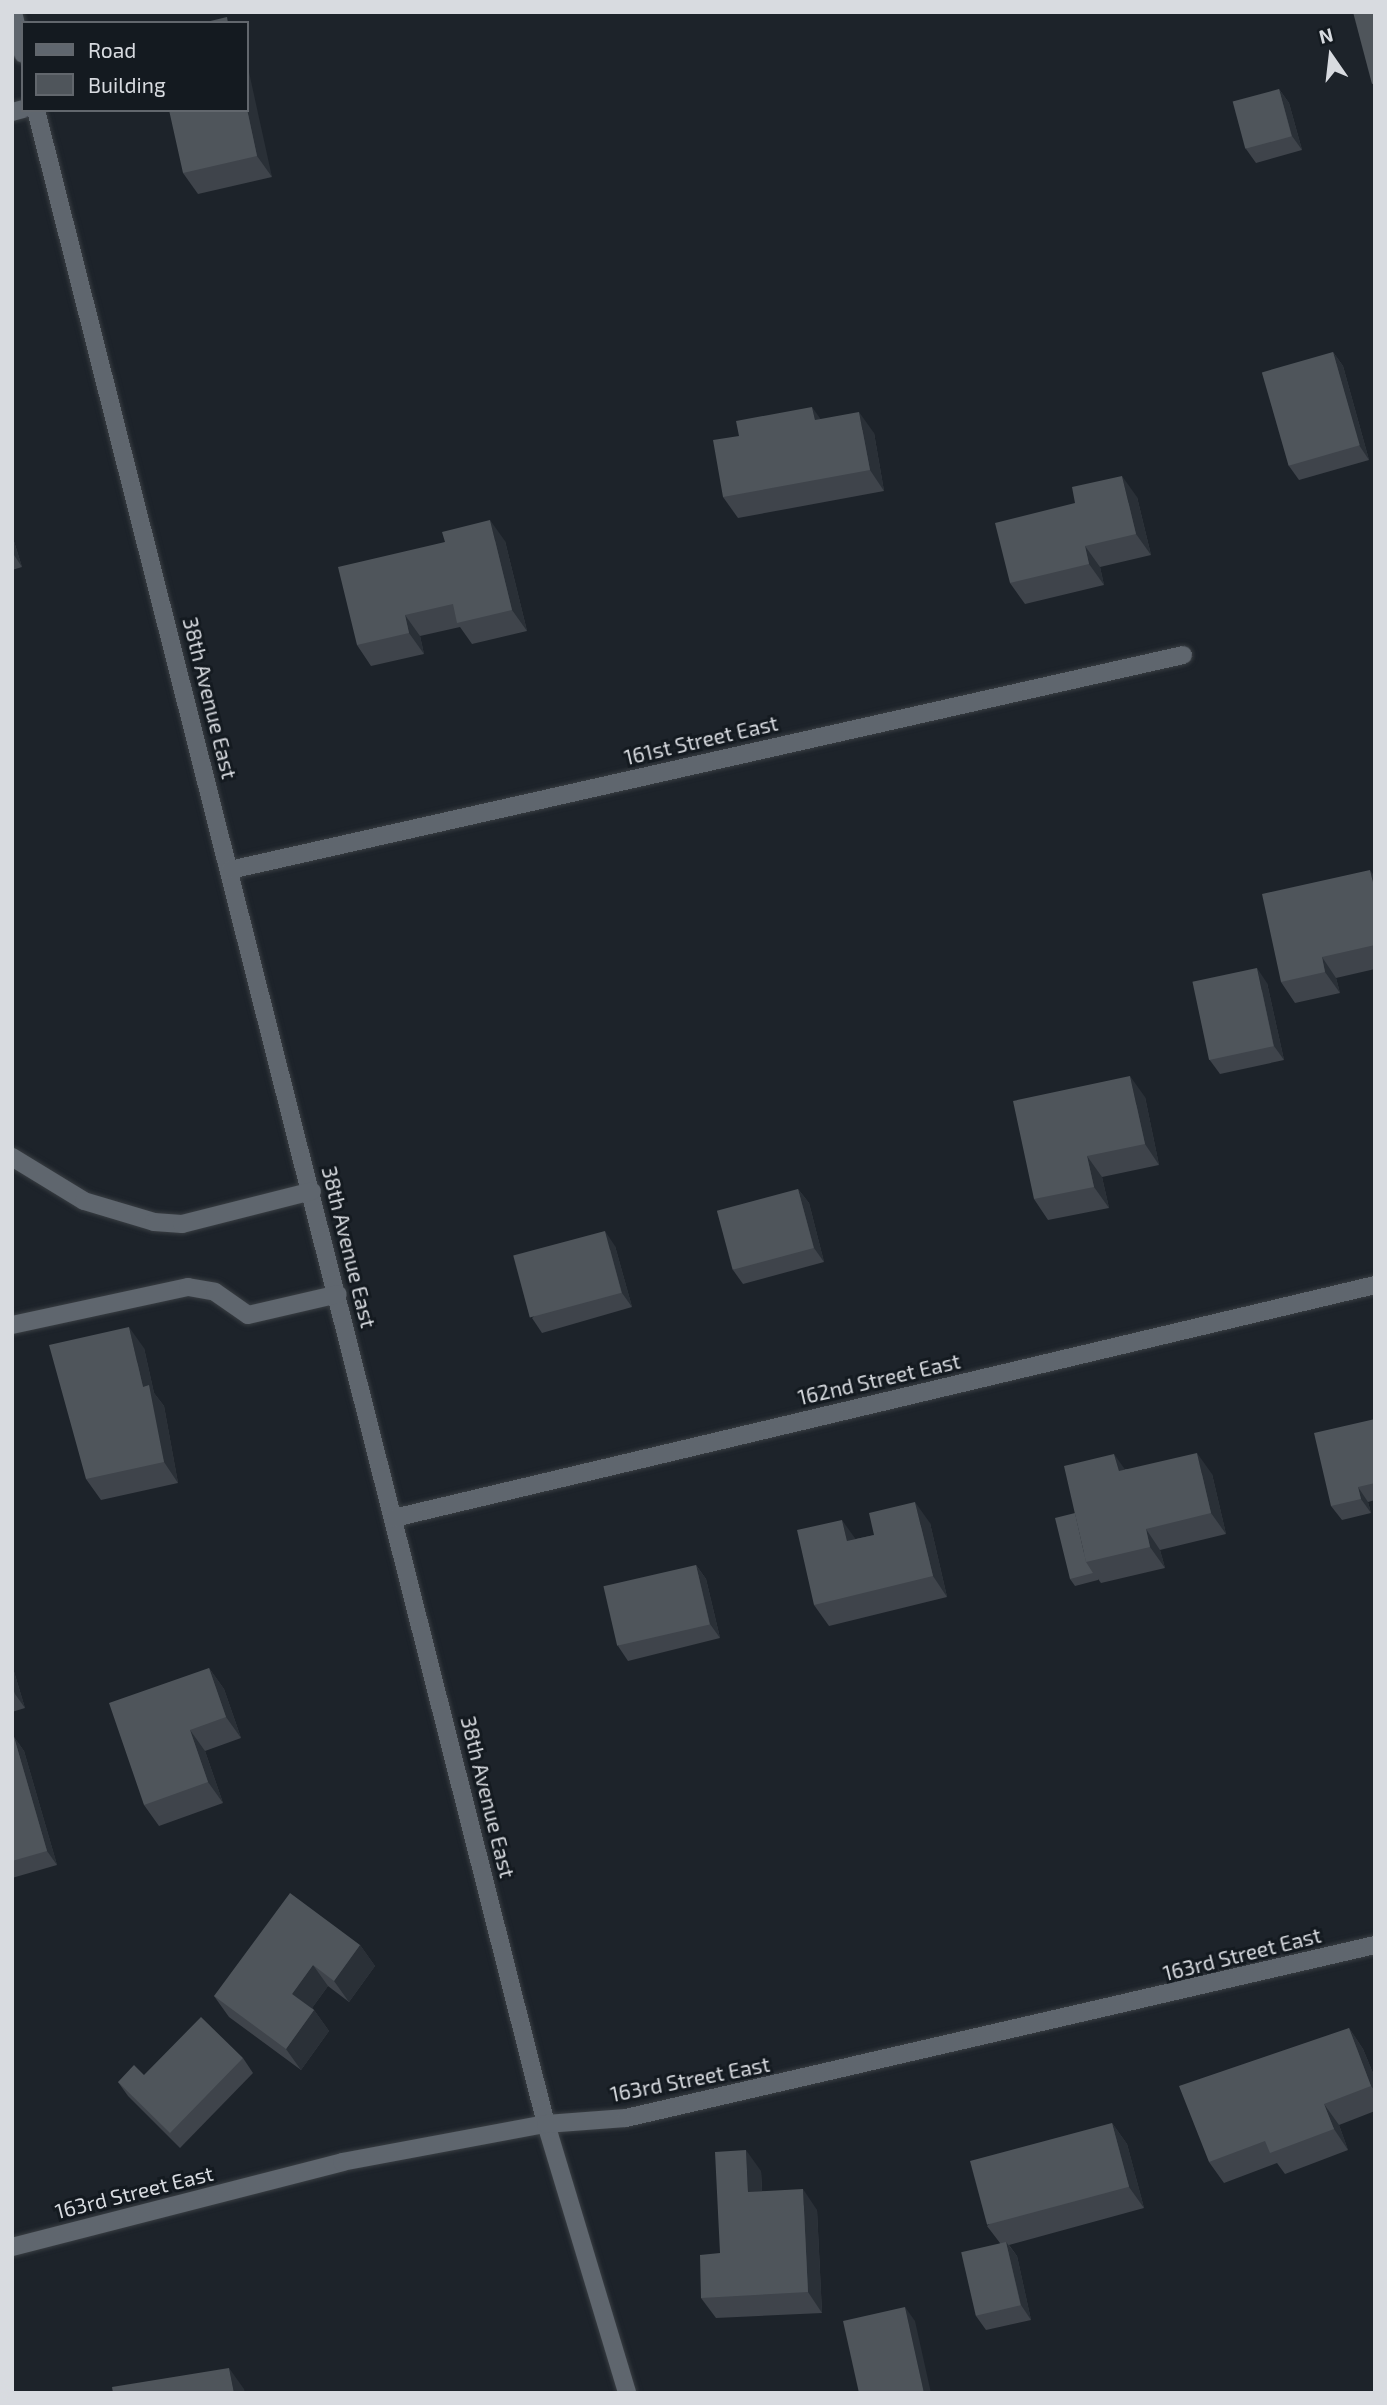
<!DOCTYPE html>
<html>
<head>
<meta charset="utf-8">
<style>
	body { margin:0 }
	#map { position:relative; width:1387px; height:2405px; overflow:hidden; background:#1d232a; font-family:"Exo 2",sans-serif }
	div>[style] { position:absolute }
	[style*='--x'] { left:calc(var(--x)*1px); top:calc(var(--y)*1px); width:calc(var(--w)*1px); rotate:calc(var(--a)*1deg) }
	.roads { filter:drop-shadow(0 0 2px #393e43) drop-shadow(0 0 2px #393e43) }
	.minor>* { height:18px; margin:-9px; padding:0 9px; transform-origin:9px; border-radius:9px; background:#5f666e }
	.wall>* { inset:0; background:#3f444b }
	.shaded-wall>* { inset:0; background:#2a3037 }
	.building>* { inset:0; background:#4f555b; transform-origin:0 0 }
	span { translate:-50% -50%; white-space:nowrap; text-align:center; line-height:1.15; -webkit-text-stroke:6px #141a20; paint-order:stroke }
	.street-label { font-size:21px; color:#d8dbe0 }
	.frame { position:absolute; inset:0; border:14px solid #d8dbe0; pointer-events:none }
	.legend { position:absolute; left:21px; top:21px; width:228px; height:91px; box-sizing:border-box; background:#141a20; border:2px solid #62676d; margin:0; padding:9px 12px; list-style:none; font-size:21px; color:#d8dbe0 }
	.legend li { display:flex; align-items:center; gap:14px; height:35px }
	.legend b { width:35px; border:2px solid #62676d }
	.north { position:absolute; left:1296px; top:21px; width:70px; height:70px; -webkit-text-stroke:5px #141a20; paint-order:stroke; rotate:346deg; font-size:19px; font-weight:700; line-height:28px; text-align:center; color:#d8dbe0 }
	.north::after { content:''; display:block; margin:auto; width:24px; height:32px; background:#d8dbe0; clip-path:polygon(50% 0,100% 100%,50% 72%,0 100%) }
</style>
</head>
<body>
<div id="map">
	<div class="roads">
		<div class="minor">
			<i style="--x:13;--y:12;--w:43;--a:76.6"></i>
			<i style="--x:36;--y:110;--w:2078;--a:75.79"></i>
			<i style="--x:546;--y:2124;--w:281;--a:73.2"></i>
			<i style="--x:12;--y:112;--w:11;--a:-15"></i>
			<i style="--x:230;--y:870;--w:977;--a:-12.71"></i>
			<i style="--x:12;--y:1157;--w:84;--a:31.4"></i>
			<i style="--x:84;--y:1201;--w:73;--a:16.7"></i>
			<i style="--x:154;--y:1222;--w:28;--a:4"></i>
			<i style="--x:182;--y:1224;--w:134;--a:-14.2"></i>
			<i style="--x:12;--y:1325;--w:180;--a:-12.2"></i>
			<i style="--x:188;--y:1287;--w:27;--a:10"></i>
			<i style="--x:215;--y:1292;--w:40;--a:34.9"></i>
			<i style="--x:248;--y:1315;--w:92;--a:-13.1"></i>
			<i style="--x:394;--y:1518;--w:1008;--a:-13.36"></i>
			<i style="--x:12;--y:2247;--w:341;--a:-14.4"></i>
			<i style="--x:342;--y:2162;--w:208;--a:-10.6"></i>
			<i style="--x:546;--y:2124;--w:80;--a:-4.3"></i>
			<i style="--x:626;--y:2118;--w:769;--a:-13.01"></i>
		</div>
	</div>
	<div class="wall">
		<i style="clip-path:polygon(1279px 89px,1289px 103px,1302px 150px,1256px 163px,1246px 149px)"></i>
		<i style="clip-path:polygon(247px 110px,272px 177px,198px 194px,183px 173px)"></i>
		<i style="clip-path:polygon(1333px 352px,1343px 366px,1369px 460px,1299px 480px,1289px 466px)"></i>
		<i style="clip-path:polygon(821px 419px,874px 433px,884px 491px,738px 518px,723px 497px,739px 436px)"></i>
		<i style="clip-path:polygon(1137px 497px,1151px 555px,1100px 567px,1104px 585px,1025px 604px,1010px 583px)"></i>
		<i style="clip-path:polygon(12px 535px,22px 567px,12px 570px)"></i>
		<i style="clip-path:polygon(505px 541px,527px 631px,472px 644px,460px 627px,420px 636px,424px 654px,371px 666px,357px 645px,445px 542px)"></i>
		<i style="clip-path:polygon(1375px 877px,1375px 969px,1336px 978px,1340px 993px,1295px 1003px,1281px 982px)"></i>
		<i style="clip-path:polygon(1267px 983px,1284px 1060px,1220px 1074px,1209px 1059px)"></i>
		<i style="clip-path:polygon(1145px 1097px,1159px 1165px,1102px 1177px,1109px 1208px,1048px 1220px,1034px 1199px)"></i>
		<i style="clip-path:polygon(798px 1189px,809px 1203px,824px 1262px,743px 1284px,733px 1270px)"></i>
		<i style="clip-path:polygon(615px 1246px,632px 1307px,542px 1333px,532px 1318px)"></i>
		<i style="clip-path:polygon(144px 1348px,154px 1393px,164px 1406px,178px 1483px,101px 1500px,86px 1479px)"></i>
		<i style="clip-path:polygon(1375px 1419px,1375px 1500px,1368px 1502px,1371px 1513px,1342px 1520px,1331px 1506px)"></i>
		<i style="clip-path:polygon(1125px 1469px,1212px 1474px,1226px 1534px,1160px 1550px,1165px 1568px,1101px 1583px,1098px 1579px,1098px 1580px,1075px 1586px,1070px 1579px)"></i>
		<i style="clip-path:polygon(930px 1523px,947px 1597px,829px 1626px,814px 1605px,856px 1539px)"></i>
		<i style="clip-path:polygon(696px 1565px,706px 1579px,720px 1638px,628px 1661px,618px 1646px)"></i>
		<i style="clip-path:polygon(12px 1665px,25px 1708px,12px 1712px)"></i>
		<i style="clip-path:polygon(209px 1668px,224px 1689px,241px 1738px,205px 1751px,223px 1803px,159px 1826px,144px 1805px)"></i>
		<i style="clip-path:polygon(12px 1737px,14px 1737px,24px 1751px,57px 1865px,12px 1878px)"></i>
		<i style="clip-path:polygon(360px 1945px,375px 1966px,349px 2002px,328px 1986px,312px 2008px,314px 2010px,329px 2031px,301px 2070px,229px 2017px,214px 1996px)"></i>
		<i style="clip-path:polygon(1349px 2028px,1363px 2049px,1375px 2078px,1375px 2111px,1339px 2125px,1348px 2150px,1285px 2174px,1277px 2163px,1224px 2183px,1209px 2162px)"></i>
		<i style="clip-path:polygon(243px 2058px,253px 2073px,180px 2148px,128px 2096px,118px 2082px,144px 2075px)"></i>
		<i style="clip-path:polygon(1112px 2123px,1127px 2144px,1144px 2208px,1009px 2245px,1017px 2256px,1031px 2320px,986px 2330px,976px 2316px,1000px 2243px,987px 2226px)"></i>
		<i style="clip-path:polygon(761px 2171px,762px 2191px,817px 2210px,822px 2313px,716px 2318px,701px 2298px,720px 2253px)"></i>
	</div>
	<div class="shaded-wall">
		<i style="clip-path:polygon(247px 63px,272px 177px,257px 156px,247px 109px)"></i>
		<i style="clip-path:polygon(1279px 89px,1289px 103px,1302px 150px,1292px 136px)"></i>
		<i style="clip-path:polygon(1333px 352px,1343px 366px,1369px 460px,1359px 445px)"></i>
		<i style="clip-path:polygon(812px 407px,827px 428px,815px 420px)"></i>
		<i style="clip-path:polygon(859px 412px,874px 433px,884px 491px,870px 470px)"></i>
		<i style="clip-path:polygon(1122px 476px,1137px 497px,1151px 555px,1136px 534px)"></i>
		<i style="clip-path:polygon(490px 520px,505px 541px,527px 631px,512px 610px)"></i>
		<i style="clip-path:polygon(12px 535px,22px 567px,12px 552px)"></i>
		<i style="clip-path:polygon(1085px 546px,1100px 567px,1104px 585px,1089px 564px)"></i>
		<i style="clip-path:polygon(405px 615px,420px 636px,424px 654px,409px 633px)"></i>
		<i style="clip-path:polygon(1370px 870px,1375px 877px,1375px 891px)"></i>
		<i style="clip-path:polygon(1322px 957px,1336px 978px,1340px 993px,1325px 972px)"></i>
		<i style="clip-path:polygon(1257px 968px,1267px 983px,1284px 1060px,1274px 1046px)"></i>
		<i style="clip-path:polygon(1130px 1076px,1145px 1097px,1159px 1165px,1145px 1144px)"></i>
		<i style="clip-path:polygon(1087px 1156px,1102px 1177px,1109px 1208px,1094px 1187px)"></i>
		<i style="clip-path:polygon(798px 1189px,809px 1203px,824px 1262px,814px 1248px)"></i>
		<i style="clip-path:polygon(605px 1231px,615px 1246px,632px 1307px,622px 1293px)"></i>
		<i style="clip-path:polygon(129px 1327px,144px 1348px,154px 1393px,164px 1406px,178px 1483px,164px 1462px,143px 1387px)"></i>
		<i style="clip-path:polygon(1197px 1453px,1212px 1474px,1226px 1534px,1211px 1513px)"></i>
		<i style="clip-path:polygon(1114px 1454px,1129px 1475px,1119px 1471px)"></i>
		<i style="clip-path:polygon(1358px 1487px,1368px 1502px,1371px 1513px,1361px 1499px)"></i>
		<i style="clip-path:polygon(915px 1502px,930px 1523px,947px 1597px,933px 1576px)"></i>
		<i style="clip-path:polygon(842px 1520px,857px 1541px,847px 1541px)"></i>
		<i style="clip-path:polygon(1146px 1529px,1160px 1550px,1165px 1568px,1150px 1547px)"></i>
		<i style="clip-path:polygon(696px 1565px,706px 1579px,720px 1638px,710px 1624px)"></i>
		<i style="clip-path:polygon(12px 1665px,25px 1708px,15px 1694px,12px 1686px)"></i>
		<i style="clip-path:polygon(209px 1668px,224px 1689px,241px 1738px,226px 1717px)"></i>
		<i style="clip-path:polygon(190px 1730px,205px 1751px,223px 1803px,208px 1782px)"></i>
		<i style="clip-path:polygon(14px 1737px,24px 1751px,57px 1865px,47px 1851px)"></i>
		<i style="clip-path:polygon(360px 1945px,375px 1966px,349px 2002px,334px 1981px)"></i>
		<i style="clip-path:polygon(313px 1965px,328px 1986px,307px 2015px,292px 1994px)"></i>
		<i style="clip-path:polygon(314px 2010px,329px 2031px,301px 2070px,286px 2049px)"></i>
		<i style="clip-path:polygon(1349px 2028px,1363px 2049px,1375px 2078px,1375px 2091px,1371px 2086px)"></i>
		<i style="clip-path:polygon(1324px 2104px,1339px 2125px,1348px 2150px,1334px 2129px)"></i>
		<i style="clip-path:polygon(1112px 2123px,1127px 2144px,1144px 2208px,1129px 2187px)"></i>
		<i style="clip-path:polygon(746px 2150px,761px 2171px,763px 2213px,748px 2192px)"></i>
		<i style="clip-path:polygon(803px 2189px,817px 2210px,822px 2313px,808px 2292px)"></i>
		<i style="clip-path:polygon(1006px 2242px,1017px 2256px,1031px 2320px,1021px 2305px)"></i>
		<i style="clip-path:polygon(905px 2307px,915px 2321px,931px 2393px,924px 2393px)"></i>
		<i style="clip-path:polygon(229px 2368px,244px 2389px,245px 2393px,234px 2393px)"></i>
	</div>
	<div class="building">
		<i style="clip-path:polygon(1353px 12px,1375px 12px,1375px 83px,1372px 84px)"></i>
		<i style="clip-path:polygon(227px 17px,228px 23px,202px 23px)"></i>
		<i style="left:1279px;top:89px;width:49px;height:48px;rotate:75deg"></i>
		<i style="clip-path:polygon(247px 109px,257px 156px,183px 173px,169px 110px,247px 110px)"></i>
		<i style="left:1333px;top:352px;width:97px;height:74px;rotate:74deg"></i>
		<i style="clip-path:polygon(812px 407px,815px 420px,859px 412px,870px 470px,723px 497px,713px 440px,739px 436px,736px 421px)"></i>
		<i style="clip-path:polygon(1122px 476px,1136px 534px,1085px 546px,1089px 564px,1010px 583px,995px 523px,1075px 503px,1072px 487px)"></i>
		<i style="clip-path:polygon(490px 520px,512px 610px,457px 623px,453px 604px,405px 615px,409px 633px,357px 645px,338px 567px,445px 542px,442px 532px)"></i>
		<i style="clip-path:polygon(1370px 870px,1375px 891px,1375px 945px,1322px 957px,1325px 972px,1281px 982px,1262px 894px)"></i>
		<i style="left:1257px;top:968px;width:80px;height:66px;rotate:78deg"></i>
		<i style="clip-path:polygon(1130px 1076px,1145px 1144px,1087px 1156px,1094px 1187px,1034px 1199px,1013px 1101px)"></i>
		<i style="left:798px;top:1189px;width:61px;height:84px;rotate:75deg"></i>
		<i style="left:605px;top:1231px;width:64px;height:95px;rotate:75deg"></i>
		<i style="clip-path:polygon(129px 1327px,143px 1387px,149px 1385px,164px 1462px,86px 1479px,49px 1345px)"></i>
		<i style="clip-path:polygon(1375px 1419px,1375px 1483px,1358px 1487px,1361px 1499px,1331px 1506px,1314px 1433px)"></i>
		<i style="clip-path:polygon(1197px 1453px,1211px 1513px,1146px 1529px,1150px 1547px,1086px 1562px,1064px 1466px,1114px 1454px,1119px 1471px)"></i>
		<i style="clip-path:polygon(915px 1502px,933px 1576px,814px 1605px,797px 1530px,842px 1520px,847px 1541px,874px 1535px,869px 1513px)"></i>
		<i style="clip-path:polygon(1075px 1513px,1086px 1562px,1093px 1573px,1070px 1579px,1055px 1518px)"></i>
		<i style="left:696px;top:1565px;width:61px;height:95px;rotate:77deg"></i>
		<i style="clip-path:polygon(209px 1668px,226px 1717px,190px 1730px,208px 1782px,144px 1805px,109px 1703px)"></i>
		<i style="clip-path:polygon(12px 1737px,14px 1737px,47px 1851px,12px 1861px)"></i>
		<i style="clip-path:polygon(290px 1893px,360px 1945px,334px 1981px,313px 1965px,292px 1994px,314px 2010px,286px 2049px,214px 1996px)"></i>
		<i style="clip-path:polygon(201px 2017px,243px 2058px,170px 2133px,118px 2082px,134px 2065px,144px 2075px)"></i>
		<i style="clip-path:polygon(1349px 2028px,1371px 2086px,1324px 2104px,1334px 2129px,1270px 2153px,1265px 2141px,1209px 2162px,1179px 2086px)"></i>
		<i style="left:1112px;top:2123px;width:66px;height:147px;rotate:75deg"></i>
		<i style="clip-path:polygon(746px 2150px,748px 2192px,803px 2189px,808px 2292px,701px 2298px,700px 2255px,720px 2253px,715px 2152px)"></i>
		<i style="left:1006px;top:2242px;width:65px;height:46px;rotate:77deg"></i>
		<i style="clip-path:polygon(905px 2307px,924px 2393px,859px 2393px,843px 2321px)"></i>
		<i style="clip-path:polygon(229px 2368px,234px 2393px,113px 2393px,112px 2387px)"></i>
	</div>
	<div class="street-label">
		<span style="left:210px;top:698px;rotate:76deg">38th Avenue East</span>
		<span style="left:701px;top:740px;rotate:-13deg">161st Street East</span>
		<span style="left:349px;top:1247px;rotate:76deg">38th Avenue East</span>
		<span style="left:879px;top:1379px;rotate:-13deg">162nd Street East</span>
		<span style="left:488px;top:1797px;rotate:76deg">38th Avenue East</span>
		<span style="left:1242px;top:1954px;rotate:-14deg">163rd Street East</span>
		<span style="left:690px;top:2079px;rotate:-11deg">163rd Street East</span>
		<span style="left:134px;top:2192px;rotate:-14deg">163rd Street East</span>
	</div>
	<div class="frame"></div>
	<ul class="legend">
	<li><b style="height:9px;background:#5f666e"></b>Road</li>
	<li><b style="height:19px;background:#4f555b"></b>Building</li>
	</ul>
	<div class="north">N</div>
</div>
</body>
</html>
